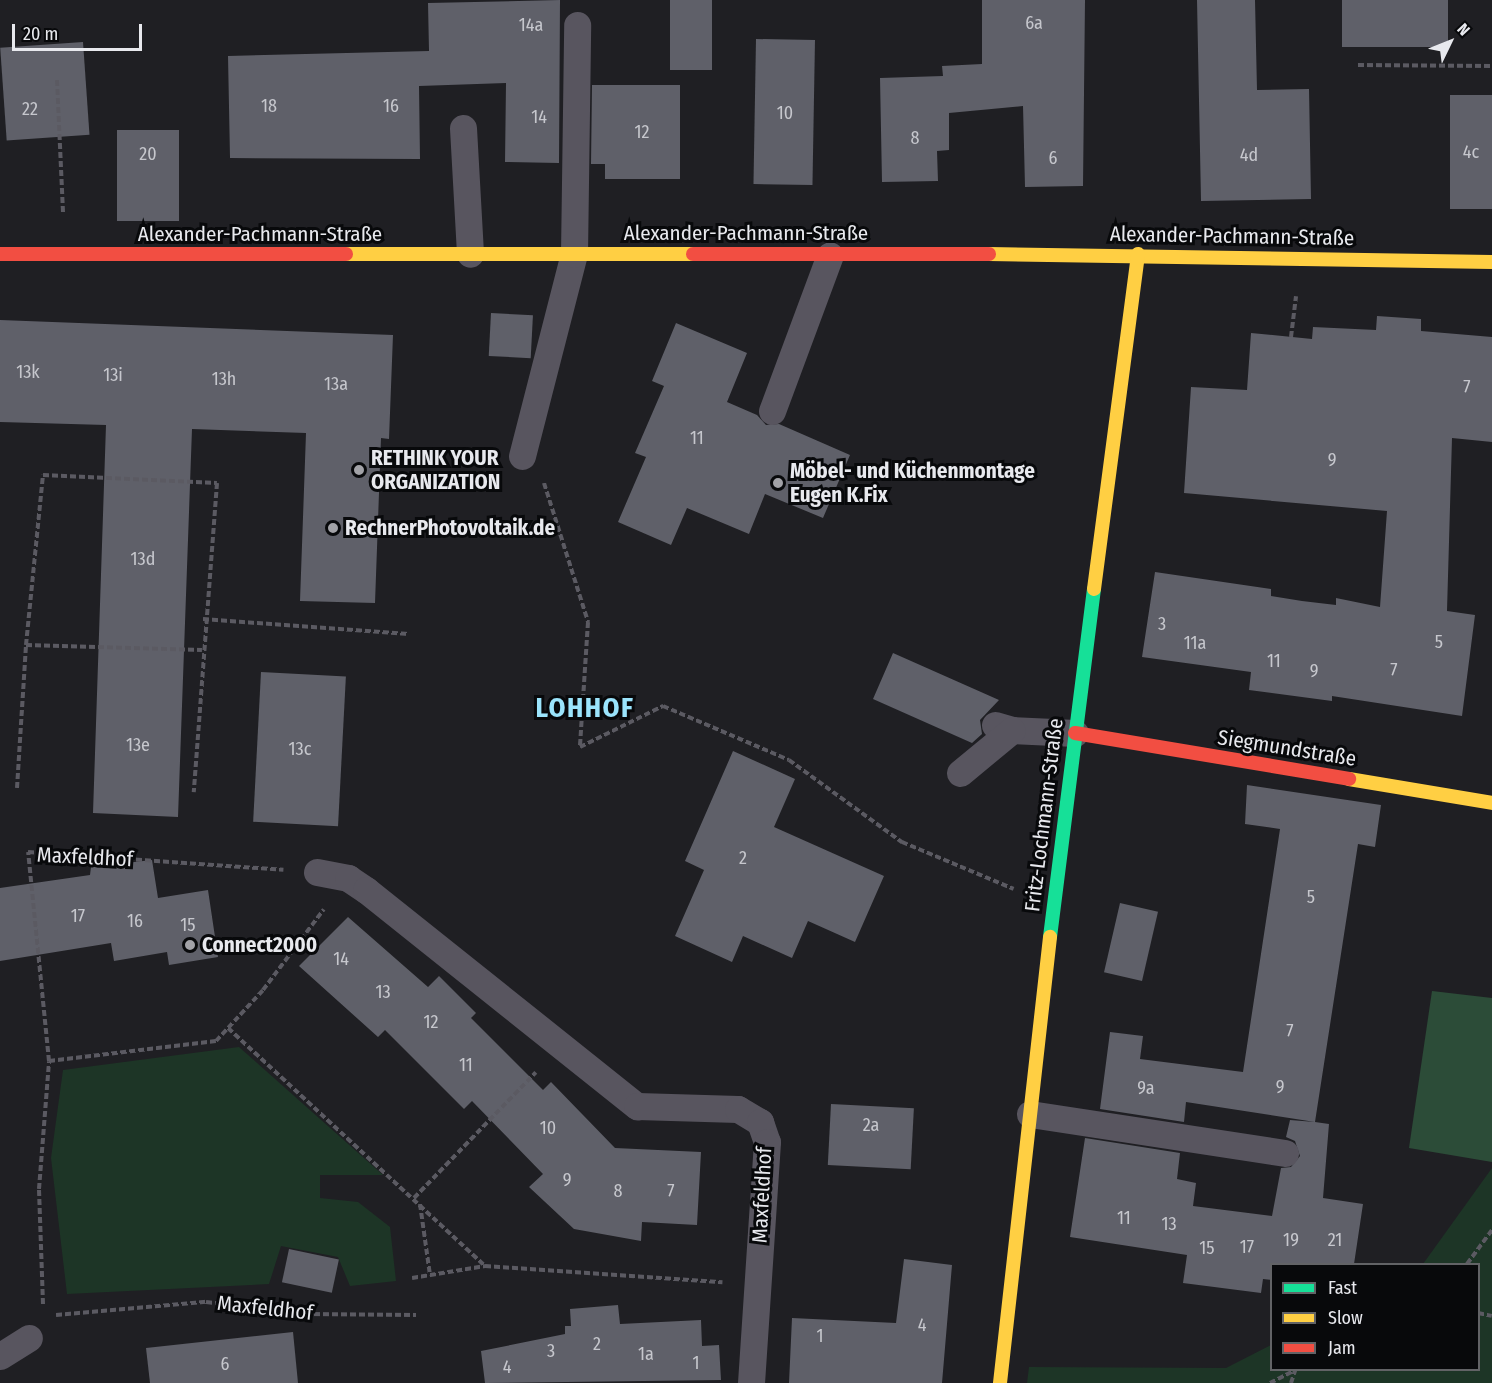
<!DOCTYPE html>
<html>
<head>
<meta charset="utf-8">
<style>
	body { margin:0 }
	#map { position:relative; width:1492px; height:1383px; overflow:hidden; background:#1f1f23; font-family:"Fira Sans Condensed",sans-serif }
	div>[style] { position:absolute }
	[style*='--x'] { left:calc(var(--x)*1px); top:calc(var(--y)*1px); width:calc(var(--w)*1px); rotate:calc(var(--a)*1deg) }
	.green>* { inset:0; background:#1d3526 }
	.forest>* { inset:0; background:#2c4c38 }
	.building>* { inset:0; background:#5f6069; transform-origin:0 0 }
	.path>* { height:4px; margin-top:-2px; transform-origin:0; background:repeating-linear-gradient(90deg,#5b5a62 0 6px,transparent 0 9px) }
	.lane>* { height:27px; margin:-13.5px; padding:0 13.5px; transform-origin:13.5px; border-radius:13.5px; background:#58555f }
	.fast>* { height:14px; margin:-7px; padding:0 7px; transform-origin:7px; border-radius:7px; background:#16e098 }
	.slow>* { height:14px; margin:-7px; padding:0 7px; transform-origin:7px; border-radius:7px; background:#ffcf43 }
	.jam>* { height:14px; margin:-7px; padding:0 7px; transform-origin:7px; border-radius:7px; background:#f24e42 }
	.dots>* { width:16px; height:16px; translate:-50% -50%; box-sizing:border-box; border:3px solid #08090b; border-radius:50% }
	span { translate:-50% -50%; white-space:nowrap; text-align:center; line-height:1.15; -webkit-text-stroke:6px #08090b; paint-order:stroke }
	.number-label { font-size:18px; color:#c6c7cd }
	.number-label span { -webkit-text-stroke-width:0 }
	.street-label { font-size:21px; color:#e8e9ee }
	.poi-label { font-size:21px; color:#e8e9ee; font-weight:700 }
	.left { translate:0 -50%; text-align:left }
	.district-label { font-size:27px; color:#9be4fc; font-weight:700; letter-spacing:1.5px }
	.legend { position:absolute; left:1270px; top:1263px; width:210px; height:108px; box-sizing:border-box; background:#08090b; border:2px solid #626366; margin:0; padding:8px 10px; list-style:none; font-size:18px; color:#e8e9ee }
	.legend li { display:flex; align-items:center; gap:12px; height:30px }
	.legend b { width:30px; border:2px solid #626366 }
	.north { position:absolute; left:1420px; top:12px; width:60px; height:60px; -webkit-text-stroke:4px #08090b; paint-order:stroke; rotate:47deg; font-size:16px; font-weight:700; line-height:24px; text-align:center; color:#e8e9ee }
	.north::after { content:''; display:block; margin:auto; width:21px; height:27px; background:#e8e9ee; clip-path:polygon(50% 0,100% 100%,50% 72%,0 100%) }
	.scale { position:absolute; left:12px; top:24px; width:130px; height:27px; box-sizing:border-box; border:3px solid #e8e9ee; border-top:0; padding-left:8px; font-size:18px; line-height:21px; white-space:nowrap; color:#e8e9ee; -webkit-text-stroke:4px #08090b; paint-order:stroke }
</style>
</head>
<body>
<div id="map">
	<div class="green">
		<i style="clip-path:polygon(239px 1047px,383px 1175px,320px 1175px,320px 1198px,358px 1202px,390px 1227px,396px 1281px,350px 1286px,338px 1257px,281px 1246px,269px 1284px,67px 1294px,51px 1158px,63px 1070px)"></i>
		<i style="clip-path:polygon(1492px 1168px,1492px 1383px,1027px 1383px,1029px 1367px,1226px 1368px,1271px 1345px,1272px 1370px,1478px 1370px,1478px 1264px,1423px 1264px)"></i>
	</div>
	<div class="forest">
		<i style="clip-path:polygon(1432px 991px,1492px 998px,1492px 1162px,1409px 1148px)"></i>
	</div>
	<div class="building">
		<i style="clip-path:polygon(560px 0,559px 163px,505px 162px,506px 83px,419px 86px,420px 159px,230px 158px,228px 56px,429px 51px,428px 3px)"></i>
		<i style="left:670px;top:0;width:42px;height:70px"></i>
		<i style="clip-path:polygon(982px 0,1085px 0,1083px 186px,1025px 187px,1023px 106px,949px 113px,949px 150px,937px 151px,938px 181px,882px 182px,880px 78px,943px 76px,942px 66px,982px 64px)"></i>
		<i style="clip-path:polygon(1197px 0,1255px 0,1257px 90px,1309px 89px,1311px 199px,1201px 201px)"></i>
		<i style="left:1342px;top:0;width:106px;height:47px"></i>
		<i style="left:756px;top:39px;width:59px;height:145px;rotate:1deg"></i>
		<i style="left:83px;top:42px;width:93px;height:83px;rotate:86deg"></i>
		<i style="clip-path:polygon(592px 85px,680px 85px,680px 179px,605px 179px,605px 164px,591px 164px)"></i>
		<i style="left:1492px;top:95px;width:114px;height:42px;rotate:90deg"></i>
		<i style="left:117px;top:130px;width:62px;height:91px"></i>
		<i style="left:491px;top:313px;width:42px;height:43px;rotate:3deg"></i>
		<i style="clip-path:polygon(1377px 316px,1421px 319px,1421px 331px,1492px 337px,1492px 442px,1452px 438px,1447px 611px,1475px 615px,1462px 716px,1332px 696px,1332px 701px,1249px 690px,1251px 672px,1142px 657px,1155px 572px,1271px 589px,1271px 596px,1302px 601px,1336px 605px,1336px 598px,1380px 607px,1387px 511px,1184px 493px,1191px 387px,1247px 390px,1251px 333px,1312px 339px,1313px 327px,1376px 330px)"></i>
		<i style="clip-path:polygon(0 320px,393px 335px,389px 439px,381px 438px,375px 603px,300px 601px,306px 433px,192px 429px,178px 817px,93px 813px,106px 425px,0 422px)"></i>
		<i style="clip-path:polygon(676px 323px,747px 353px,727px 402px,757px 415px,766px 425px,779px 424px,850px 455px,823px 518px,765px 494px,749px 534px,687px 508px,671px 545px,618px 522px,646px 457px,635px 453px,664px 386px,652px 381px)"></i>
		<i style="clip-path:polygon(893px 653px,999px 700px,980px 720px,982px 734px,972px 743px,873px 699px)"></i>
		<i style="left:261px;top:672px;width:85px;height:150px;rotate:3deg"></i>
		<i style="clip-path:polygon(733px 751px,795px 779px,774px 827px,884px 876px,855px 942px,808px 921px,792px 958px,743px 936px,732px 962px,675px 936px,704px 870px,685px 861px)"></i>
		<i style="clip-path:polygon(1247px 785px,1381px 805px,1375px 847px,1358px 844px,1315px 1122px,1329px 1124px,1323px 1198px,1363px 1204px,1354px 1264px,1272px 1264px,1272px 1280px,1263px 1279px,1261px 1293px,1183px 1283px,1187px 1255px,1070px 1237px,1085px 1138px,1180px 1153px,1177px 1179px,1196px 1183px,1193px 1206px,1272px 1216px,1281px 1168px,1291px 1167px,1300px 1156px,1295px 1141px,1286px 1137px,1290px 1120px,1315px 1122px,1186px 1102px,1184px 1122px,1100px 1109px,1110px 1032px,1143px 1036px,1140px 1059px,1243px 1072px,1280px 829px,1245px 824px)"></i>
		<i style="clip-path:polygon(152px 860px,158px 898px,208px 890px,218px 957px,169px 965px,167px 952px,114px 961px,111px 943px,0 961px,0 888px,90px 875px,91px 867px)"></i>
		<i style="left:1120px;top:903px;width:39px;height:71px;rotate:13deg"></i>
		<i style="clip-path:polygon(348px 917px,428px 987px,439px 976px,476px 1013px,471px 1018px,543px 1090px,551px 1082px,615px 1148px,701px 1152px,697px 1225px,642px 1222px,641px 1241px,574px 1229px,529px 1187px,543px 1174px,472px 1101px,464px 1109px,385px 1030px,378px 1037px,299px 966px)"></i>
		<i style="left:831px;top:1104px;width:83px;height:61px;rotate:3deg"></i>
		<i style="left:289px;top:1249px;width:51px;height:34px;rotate:12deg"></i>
		<i style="clip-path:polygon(904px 1259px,952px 1265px,942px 1383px,789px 1383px,792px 1318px,896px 1323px)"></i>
		<i style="clip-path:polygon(618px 1305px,620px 1324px,701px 1320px,702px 1346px,719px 1345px,721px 1380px,485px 1383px,481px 1351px,565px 1334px,565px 1326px,571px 1326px,570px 1309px)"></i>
		<i style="clip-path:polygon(293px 1332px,298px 1383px,150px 1383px,146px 1348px)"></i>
	</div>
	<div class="path">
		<i style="--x:1358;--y:65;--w:134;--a:0.4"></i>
		<i style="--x:57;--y:80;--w:134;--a:87.4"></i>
		<i style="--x:1291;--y:337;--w:41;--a:-83"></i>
		<i style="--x:544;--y:483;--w:146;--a:72.4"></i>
		<i style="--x:588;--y:622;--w:125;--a:93.7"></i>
		<i style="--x:580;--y:747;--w:93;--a:-26.3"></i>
		<i style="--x:663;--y:706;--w:137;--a:23.2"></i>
		<i style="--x:789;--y:760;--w:140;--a:36"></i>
		<i style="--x:902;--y:842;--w:121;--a:22.8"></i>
		<i style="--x:203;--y:619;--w:206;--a:4.2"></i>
		<i style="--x:26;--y:645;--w:171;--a:-84.3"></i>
		<i style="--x:43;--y:475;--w:174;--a:2.6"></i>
		<i style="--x:217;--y:483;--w:310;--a:94.3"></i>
		<i style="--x:17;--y:788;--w:143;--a:-86.4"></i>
		<i style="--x:26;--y:645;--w:176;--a:1.6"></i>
		<i style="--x:228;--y:1028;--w:350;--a:42.8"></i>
		<i style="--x:49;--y:1061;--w:168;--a:-6.8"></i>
		<i style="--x:216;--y:1041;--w:69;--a:-47.3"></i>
		<i style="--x:263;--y:990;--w:101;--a:-53"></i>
		<i style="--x:414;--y:1198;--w:175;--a:-45.9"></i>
		<i style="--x:420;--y:1204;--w:72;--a:82"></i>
		<i style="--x:1467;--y:1264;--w:42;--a:-53.7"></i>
		<i style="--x:412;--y:1278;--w:74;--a:-9.3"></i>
		<i style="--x:485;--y:1266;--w:238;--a:3.9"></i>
		<i style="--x:43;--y:1304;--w:115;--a:-92"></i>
		<i style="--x:39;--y:1189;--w:128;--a:-85.5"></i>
		<i style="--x:49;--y:1061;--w:210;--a:-95.7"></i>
		<i style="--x:28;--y:852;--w:256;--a:4"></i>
		<i style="--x:1478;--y:1313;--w:14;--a:12"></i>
		<i style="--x:56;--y:1315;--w:151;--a:-5"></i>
		<i style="--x:206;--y:1302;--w:100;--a:6.9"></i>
		<i style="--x:305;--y:1314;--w:111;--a:0.5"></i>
		<i style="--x:1270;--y:1383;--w:29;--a:-27"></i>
		<i style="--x:1291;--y:1383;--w:13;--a:-72"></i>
	</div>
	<div class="lane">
		<i style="--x:463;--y:128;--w:126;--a:86.8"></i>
		<i style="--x:772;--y:411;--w:166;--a:-69.6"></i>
		<i style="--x:522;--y:456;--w:209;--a:-75.6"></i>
		<i style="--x:574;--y:254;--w:229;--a:-89.2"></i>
		<i style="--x:995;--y:725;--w:18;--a:16"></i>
		<i style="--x:1012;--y:730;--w:63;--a:2.7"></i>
		<i style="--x:960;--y:773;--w:67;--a:-39.6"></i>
		<i style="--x:317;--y:872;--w:32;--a:11"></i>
		<i style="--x:348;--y:878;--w:22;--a:34"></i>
		<i style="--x:366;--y:890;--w:347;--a:38.6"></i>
		<i style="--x:637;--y:1106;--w:101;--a:1.7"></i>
		<i style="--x:738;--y:1109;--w:26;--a:31"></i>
		<i style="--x:760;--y:1122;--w:21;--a:71"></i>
		<i style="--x:767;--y:1142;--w:242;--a:93.8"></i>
		<i style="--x:1030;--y:1114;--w:258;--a:8.7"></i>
		<i style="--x:0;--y:1356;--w:34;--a:-32"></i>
	</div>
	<div class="fast">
		<i style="--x:1050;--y:937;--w:351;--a:-82.8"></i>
	</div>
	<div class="slow">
		<i style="--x:346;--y:254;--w:347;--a:0"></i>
		<i style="--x:989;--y:254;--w:503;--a:0.91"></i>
		<i style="--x:1094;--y:589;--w:338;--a:-82.5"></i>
		<i style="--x:1349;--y:779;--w:145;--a:9.5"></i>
		<i style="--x:1000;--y:1383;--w:449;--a:-83.6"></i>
	</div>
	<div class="jam">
		<i style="--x:0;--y:254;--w:346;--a:0"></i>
		<i style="--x:693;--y:254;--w:296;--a:0"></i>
		<i style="--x:1075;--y:733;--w:278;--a:9.5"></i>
	</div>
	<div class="dots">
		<i style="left:359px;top:470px;background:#a2a2a7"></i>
		<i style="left:778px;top:483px;background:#a2a2a7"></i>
		<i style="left:333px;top:528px;background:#a2a2a7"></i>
		<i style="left:190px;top:945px;background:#a2a2a7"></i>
	</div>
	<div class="number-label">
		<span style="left:1034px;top:23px">6a</span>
		<span style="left:531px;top:25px">14a</span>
		<span style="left:269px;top:106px">18</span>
		<span style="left:391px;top:106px">16</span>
		<span style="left:30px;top:109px">22</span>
		<span style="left:785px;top:113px">10</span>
		<span style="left:539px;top:117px">14</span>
		<span style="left:642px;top:132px">12</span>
		<span style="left:915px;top:138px">8</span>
		<span style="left:1471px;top:152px">4c</span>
		<span style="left:148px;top:154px">20</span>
		<span style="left:1249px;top:155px">4d</span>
		<span style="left:1053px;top:158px">6</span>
		<span style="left:28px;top:372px">13k</span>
		<span style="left:113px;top:375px">13i</span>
		<span style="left:224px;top:379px">13h</span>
		<span style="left:336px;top:384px">13a</span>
		<span style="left:1467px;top:387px">7</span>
		<span style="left:697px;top:438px">11</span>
		<span style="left:1332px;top:460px">9</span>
		<span style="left:143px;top:559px">13d</span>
		<span style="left:1162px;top:624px">3</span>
		<span style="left:1439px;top:642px">5</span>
		<span style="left:1195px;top:643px">11a</span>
		<span style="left:1274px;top:661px">11</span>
		<span style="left:1394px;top:670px">7</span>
		<span style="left:1314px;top:671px">9</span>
		<span style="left:138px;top:745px">13e</span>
		<span style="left:300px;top:749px">13c</span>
		<span style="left:743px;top:858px">2</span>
		<span style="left:1311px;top:897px">5</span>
		<span style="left:78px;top:916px">17</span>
		<span style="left:135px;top:921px">16</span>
		<span style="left:188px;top:925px">15</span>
		<span style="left:341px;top:959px">14</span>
		<span style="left:383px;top:992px">13</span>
		<span style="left:431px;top:1022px">12</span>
		<span style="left:1290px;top:1031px">7</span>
		<span style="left:466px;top:1065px">11</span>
		<span style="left:1280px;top:1087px">9</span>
		<span style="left:1146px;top:1088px">9a</span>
		<span style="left:871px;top:1125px">2a</span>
		<span style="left:548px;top:1128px">10</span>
		<span style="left:567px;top:1180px">9</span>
		<span style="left:618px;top:1191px">8</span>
		<span style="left:671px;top:1191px">7</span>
		<span style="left:1124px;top:1218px">11</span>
		<span style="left:1169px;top:1224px">13</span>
		<span style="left:1291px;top:1240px">19</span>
		<span style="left:1335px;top:1240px">21</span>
		<span style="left:1247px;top:1247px">17</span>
		<span style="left:1207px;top:1248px">15</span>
		<span style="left:922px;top:1325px">4</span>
		<span style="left:820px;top:1336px">1</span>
		<span style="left:597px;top:1344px">2</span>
		<span style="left:551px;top:1351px">3</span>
		<span style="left:646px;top:1354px">1a</span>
		<span style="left:696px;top:1363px">1</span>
		<span style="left:225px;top:1364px">6</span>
		<span style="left:507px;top:1367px">4</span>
	</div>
	<div class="street-label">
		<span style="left:746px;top:233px">Alexander-Pachmann-Straße</span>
		<span style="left:260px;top:234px">Alexander-Pachmann-Straße</span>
		<span style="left:1232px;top:236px;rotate:1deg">Alexander-Pachmann-Straße</span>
		<span style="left:1287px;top:748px;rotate:9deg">Siegmundstraße</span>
		<span style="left:1044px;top:815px;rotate:-83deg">Fritz-Lochmann-Straße</span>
		<span style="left:85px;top:857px;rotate:3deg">Maxfeldhof</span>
		<span style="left:762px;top:1195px;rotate:-87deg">Maxfeldhof</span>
		<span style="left:265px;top:1308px;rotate:6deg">Maxfeldhof</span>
	</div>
	<div class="poi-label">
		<span class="left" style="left:371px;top:470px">RETHINK YOUR<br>ORGANIZATION</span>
		<span class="left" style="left:790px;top:483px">Möbel- und Küchenmontage<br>Eugen K.Fix</span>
		<span class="left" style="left:345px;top:528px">RechnerPhotovoltaik.de</span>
		<span class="left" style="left:202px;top:945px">Connect2000</span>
	</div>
	<div class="district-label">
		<span style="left:585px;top:709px">LOHHOF</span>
	</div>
	<ul class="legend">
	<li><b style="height:8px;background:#16e098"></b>Fast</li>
	<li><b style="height:8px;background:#ffcf43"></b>Slow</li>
	<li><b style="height:8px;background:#f24e42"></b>Jam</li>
	</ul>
	<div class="north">N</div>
	<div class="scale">20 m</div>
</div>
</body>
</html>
